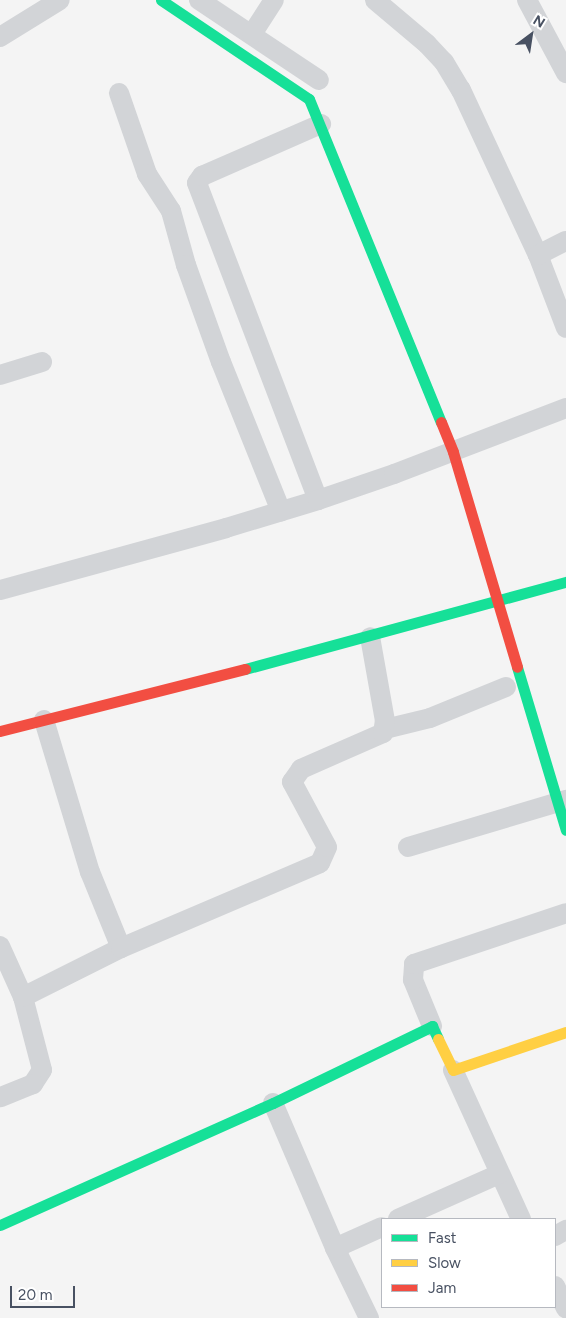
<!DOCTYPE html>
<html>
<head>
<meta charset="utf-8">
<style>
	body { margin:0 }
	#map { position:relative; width:566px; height:1318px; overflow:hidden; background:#f4f4f4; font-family:Figtree,sans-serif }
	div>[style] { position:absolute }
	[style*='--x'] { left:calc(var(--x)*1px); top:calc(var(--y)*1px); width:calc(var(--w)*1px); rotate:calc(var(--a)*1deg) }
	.street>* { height:20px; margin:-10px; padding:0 10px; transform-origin:10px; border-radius:10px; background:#d2d4d7 }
	.fast>* { height:11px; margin:-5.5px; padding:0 5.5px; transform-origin:5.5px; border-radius:5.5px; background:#16e098 }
	.slow>* { height:11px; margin:-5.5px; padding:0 5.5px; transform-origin:5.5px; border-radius:5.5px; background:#ffcf43 }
	.jam>* { height:11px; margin:-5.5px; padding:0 5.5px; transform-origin:5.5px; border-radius:5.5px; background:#f24e42 }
	span { translate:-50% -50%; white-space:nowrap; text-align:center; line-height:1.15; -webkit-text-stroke:4.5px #fff; paint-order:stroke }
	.legend { position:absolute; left:381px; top:1218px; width:175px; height:90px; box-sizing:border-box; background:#fff; border:1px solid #b6b9c0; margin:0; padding:6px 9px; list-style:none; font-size:15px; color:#485162 }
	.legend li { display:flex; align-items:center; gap:10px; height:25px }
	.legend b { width:25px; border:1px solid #b6b9c0 }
	.north { position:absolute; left:506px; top:10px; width:50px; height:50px; -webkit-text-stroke:4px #fff; paint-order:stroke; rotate:31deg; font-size:14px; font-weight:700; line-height:20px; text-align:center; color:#485162 }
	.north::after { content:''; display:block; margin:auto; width:18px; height:22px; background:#485162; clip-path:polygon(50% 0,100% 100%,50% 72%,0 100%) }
	.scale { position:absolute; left:10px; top:1286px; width:65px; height:22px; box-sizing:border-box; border:2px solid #485162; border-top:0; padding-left:6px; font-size:15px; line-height:18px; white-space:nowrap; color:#485162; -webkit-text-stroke:4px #fff; paint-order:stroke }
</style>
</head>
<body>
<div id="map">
	<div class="street">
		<i style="--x:199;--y:0;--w:144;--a:33.7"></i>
		<i style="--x:375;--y:0;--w:68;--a:40.2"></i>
		<i style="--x:427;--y:44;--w:25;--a:47"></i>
		<i style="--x:444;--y:62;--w:33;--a:59"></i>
		<i style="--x:461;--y:90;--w:182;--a:65"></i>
		<i style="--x:538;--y:255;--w:78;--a:69"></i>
		<i style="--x:527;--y:0;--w:83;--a:61.9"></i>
		<i style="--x:252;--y:34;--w:40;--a:-57.1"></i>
		<i style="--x:0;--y:37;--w:70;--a:-31.7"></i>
		<i style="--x:119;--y:93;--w:86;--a:70.9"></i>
		<i style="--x:147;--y:174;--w:44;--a:57"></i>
		<i style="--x:171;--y:211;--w:56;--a:74.5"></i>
		<i style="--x:186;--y:265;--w:103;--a:70.2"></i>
		<i style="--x:221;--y:362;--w:161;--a:68.1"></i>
		<i style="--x:538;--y:255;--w:31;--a:-27"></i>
		<i style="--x:0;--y:375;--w:44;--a:-17.2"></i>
		<i style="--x:318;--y:500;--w:339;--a:-110.9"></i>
		<i style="--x:197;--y:183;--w:9;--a:-54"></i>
		<i style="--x:202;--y:176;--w:130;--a:-23.6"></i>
		<i style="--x:0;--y:590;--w:234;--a:-15.3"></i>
		<i style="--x:226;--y:528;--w:96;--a:-16.9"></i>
		<i style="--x:318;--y:500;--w:80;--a:-18.9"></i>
		<i style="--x:394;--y:474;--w:184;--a:-21"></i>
		<i style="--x:44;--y:720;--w:159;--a:73.2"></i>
		<i style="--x:90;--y:872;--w:82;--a:67.8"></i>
		<i style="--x:385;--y:729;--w:46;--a:-13.7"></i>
		<i style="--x:430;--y:718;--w:82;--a:-22.2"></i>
		<i style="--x:408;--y:847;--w:165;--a:-16.6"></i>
		<i style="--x:0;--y:946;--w:56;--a:65.7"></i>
		<i style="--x:23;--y:997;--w:75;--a:75.4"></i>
		<i style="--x:42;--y:1070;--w:17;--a:123"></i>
		<i style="--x:33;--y:1084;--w:35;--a:158"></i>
		<i style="--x:23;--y:997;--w:110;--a:-26.6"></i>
		<i style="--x:121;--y:948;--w:216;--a:-23.1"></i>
		<i style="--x:320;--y:863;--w:17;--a:-66"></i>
		<i style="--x:327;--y:847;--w:74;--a:-118.3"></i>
		<i style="--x:292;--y:782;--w:16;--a:-55"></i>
		<i style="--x:301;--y:769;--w:90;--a:-23.7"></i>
		<i style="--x:383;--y:733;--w:12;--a:-81"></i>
		<i style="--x:385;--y:721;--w:85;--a:-100.1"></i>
		<i style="--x:432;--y:1026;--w:50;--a:-112.4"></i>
		<i style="--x:413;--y:980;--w:16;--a:-86"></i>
		<i style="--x:414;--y:964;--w:160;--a:-18.5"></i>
		<i style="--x:453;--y:1070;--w:164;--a:65.5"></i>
		<i style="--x:273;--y:1103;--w:158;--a:66.8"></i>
		<i style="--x:398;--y:1219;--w:111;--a:-24"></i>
		<i style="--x:555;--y:1236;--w:13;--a:-29"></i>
		<i style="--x:555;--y:1286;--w:25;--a:64"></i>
		<i style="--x:369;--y:1318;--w:78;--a:-115.9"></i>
		<i style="--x:335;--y:1248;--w:51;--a:-24.1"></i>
	</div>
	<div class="fast">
		<i style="--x:161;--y:0;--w:178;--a:33.8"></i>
		<i style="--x:309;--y:99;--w:349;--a:67.8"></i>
		<i style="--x:517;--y:667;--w:170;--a:73.3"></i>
		<i style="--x:245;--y:669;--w:333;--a:-15.2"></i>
		<i style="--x:0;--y:1225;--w:299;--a:-24.1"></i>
		<i style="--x:273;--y:1103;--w:177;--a:-25.8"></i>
		<i style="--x:432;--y:1026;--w:14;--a:65"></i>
	</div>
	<div class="slow">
		<i style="--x:438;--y:1039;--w:34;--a:64"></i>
		<i style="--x:453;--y:1070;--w:119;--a:-18.6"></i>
	</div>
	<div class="jam">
		<i style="--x:441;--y:422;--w:32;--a:68"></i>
		<i style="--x:453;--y:452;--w:224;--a:73.4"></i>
		<i style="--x:0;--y:731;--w:253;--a:-14.2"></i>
	</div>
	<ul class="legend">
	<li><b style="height:6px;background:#16e098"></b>Fast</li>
	<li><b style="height:6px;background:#ffcf43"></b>Slow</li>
	<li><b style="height:6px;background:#f24e42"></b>Jam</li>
	</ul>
	<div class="north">N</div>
	<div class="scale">20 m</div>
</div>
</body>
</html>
